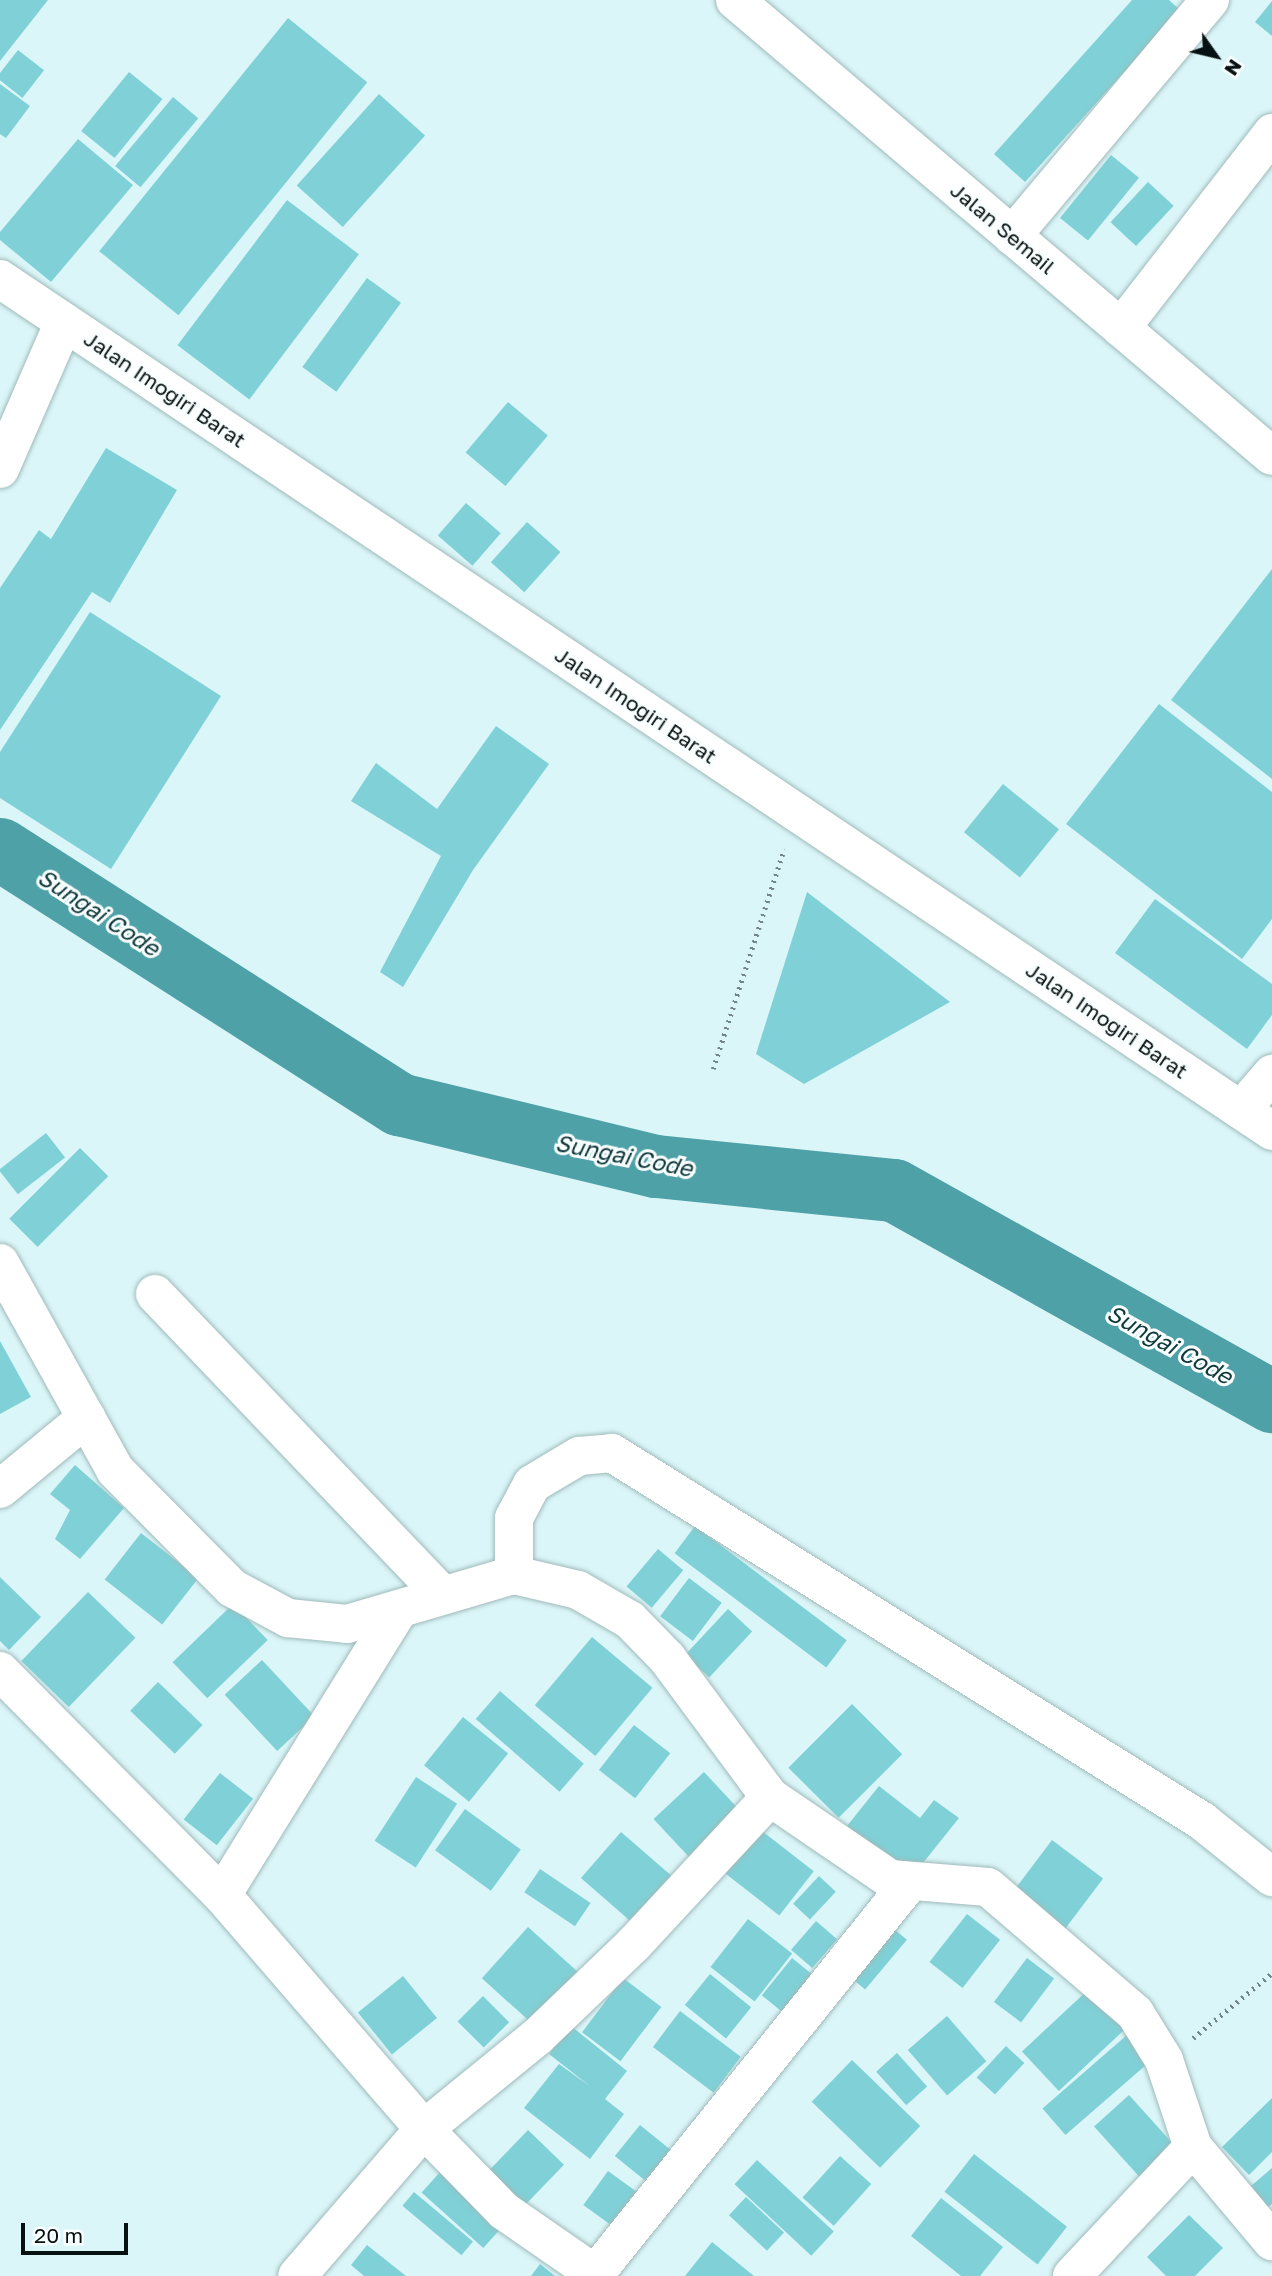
<!DOCTYPE html>
<html>
<head>
<meta charset="utf-8">
<style>
	body { margin:0 }
	#map { position:relative; width:1272px; height:2276px; overflow:hidden; background:#dbf6f8; font-family:"Golos Text",sans-serif }
	div>[style] { position:absolute }
	[style*='--x'] { left:calc(var(--x)*1px); top:calc(var(--y)*1px); width:calc(var(--w)*1px); rotate:calc(var(--a)*1deg) }
	.river>* { height:63px; margin:-31.5px; padding:0 31.5px; transform-origin:31.5px; border-radius:31.5px; background:#4ea1a7 }
	.building>* { inset:0; background:#7fd1d7; transform-origin:0 0 }
	.path>* { height:4.5px; margin-top:-2.25px; transform-origin:0; background:repeating-linear-gradient(90deg,#738587 0 2px,transparent 0 7px) }
	.roads { filter:drop-shadow(0 0 2px #a0babb) drop-shadow(0 0 2px #a0babb) }
	.minor>* { height:38px; margin:-19px; padding:0 19px; transform-origin:19px; border-radius:19px; background:#fff }
	.major>* { height:38px; margin:-19px; padding:0 19px; transform-origin:19px; border-radius:19px; background:#fff }
	span { translate:-50% -50%; white-space:nowrap; text-align:center; line-height:1.15; -webkit-text-stroke:6px #f9ffff; paint-order:stroke }
	.street-label { font-size:21px; color:#081112 }
	.water-label { font-size:23px; color:#11393c; font-style:italic }
	.north { position:absolute; left:1181px; top:21px; width:70px; height:70px; -webkit-text-stroke:5px #f9ffff; paint-order:stroke; rotate:124deg; font-size:19px; font-weight:700; line-height:28px; text-align:center; color:#081112 }
	.north::after { content:''; display:block; margin:auto; width:24px; height:32px; background:#081112; clip-path:polygon(50% 0,100% 100%,50% 72%,0 100%) }
	.scale { position:absolute; left:21px; top:2223px; width:107px; height:32px; box-sizing:border-box; border:4px solid #081112; border-top:0; padding-left:9px; font-size:21px; line-height:24px; white-space:nowrap; color:#081112; -webkit-text-stroke:5px #f9ffff; paint-order:stroke }
</style>
</head>
<body>
<div id="map">
	<div class="river">
		<i style="--x:0;--y:849;--w:474;--a:32.6"></i>
		<i style="--x:399;--y:1104;--w:264;--a:13.6"></i>
		<i style="--x:656;--y:1166;--w:239;--a:5.8"></i>
		<i style="--x:894;--y:1190;--w:433;--a:29.2"></i>
	</div>
	<div class="building">
		<i style="clip-path:polygon(0 0,48px 0,0 61px)"></i>
		<i style="clip-path:polygon(1132px 0,1169px 0,1180px 10px,1025px 182px,994px 154px)"></i>
		<i style="clip-path:polygon(1272px 1px,1272px 36px,1255px 22px)"></i>
		<i style="left:288px;top:18px;width:102px;height:300px;rotate:39deg"></i>
		<i style="left:18px;top:50px;width:33px;height:35px;rotate:38deg"></i>
		<i style="left:129px;top:72px;width:43px;height:76px;rotate:39deg"></i>
		<i style="clip-path:polygon(0 84px,30px 106px,6px 138px,0 134px)"></i>
		<i style="left:379px;top:94px;width:62px;height:123px;rotate:42deg"></i>
		<i style="left:173px;top:97px;width:33px;height:90px;rotate:40deg"></i>
		<i style="clip-path:polygon(78px 139px,133px 185px,51px 282px,0 240px,0 232px)"></i>
		<i style="left:1111px;top:155px;width:36px;height:81px;rotate:39deg"></i>
		<i style="left:1148px;top:182px;width:35px;height:55px;rotate:43deg"></i>
		<i style="left:287px;top:200px;width:90px;height:182px;rotate:37deg"></i>
		<i style="left:367px;top:278px;width:42px;height:110px;rotate:36deg"></i>
		<i style="left:508px;top:402px;width:52px;height:66px;rotate:40deg"></i>
		<i style="clip-path:polygon(106px 448px,177px 490px,110px 603px,92px 592px,0 730px,0 588px,39px 530px,51px 539px)"></i>
		<i style="left:466px;top:503px;width:46px;height:43px;rotate:41deg"></i>
		<i style="left:527px;top:522px;width:45px;height:54px;rotate:42deg"></i>
		<i style="clip-path:polygon(1272px 569px,1272px 779px,1171px 700px)"></i>
		<i style="clip-path:polygon(90px 612px,221px 696px,111px 869px,0 798px,0 752px)"></i>
		<i style="clip-path:polygon(1159px 704px,1272px 792px,1272px 919px,1242px 959px,1066px 824px)"></i>
		<i style="clip-path:polygon(496px 726px,549px 764px,473px 870px,403px 987px,380px 972px,441px 856px,351px 801px,376px 763px,437px 809px)"></i>
		<i style="left:1003px;top:784px;width:72px;height:62px;rotate:39deg"></i>
		<i style="clip-path:polygon(807px 892px,950px 1002px,804px 1084px,756px 1054px)"></i>
		<i style="clip-path:polygon(1155px 899px,1272px 984px,1272px 1015px,1247px 1049px,1115px 953px)"></i>
		<i style="left:46px;top:1133px;width:31px;height:60px;rotate:52deg"></i>
		<i style="left:80px;top:1148px;width:40px;height:100px;rotate:45deg"></i>
		<i style="clip-path:polygon(0 1341px,31px 1397px,0 1414px)"></i>
		<i style="clip-path:polygon(75px 1465px,124px 1508px,80px 1559px,55px 1539px,70px 1510px,50px 1494px)"></i>
		<i style="left:695px;top:1526px;width:190px;height:34px;rotate:37deg"></i>
		<i style="left:141px;top:1533px;width:73px;height:59px;rotate:38deg"></i>
		<i style="left:658px;top:1549px;width:33px;height:49px;rotate:40deg"></i>
		<i style="clip-path:polygon(0 1577px,41px 1617px,9px 1650px,0 1641px)"></i>
		<i style="left:689px;top:1578px;width:41px;height:48px;rotate:37deg"></i>
		<i style="left:88px;top:1592px;width:66px;height:96px;rotate:44deg"></i>
		<i style="left:233px;top:1604px;width:50px;height:84px;rotate:46deg"></i>
		<i style="left:728px;top:1609px;width:33px;height:63px;rotate:43deg"></i>
		<i style="left:592px;top:1637px;width:79px;height:89px;rotate:40deg"></i>
		<i style="left:262px;top:1660px;width:77px;height:51px;rotate:47deg"></i>
		<i style="left:158px;top:1682px;width:62px;height:40px;rotate:44deg"></i>
		<i style="left:500px;top:1691px;width:111px;height:37px;rotate:41deg"></i>
		<i style="left:852px;top:1704px;width:71px;height:90px;rotate:45deg"></i>
		<i style="left:463px;top:1717px;width:58px;height:62px;rotate:39deg"></i>
		<i style="left:634px;top:1725px;width:46px;height:57px;rotate:38deg"></i>
		<i style="left:704px;top:1772px;width:54px;height:69px;rotate:47deg"></i>
		<i style="left:220px;top:1773px;width:42px;height:59px;rotate:38deg"></i>
		<i style="left:416px;top:1777px;width:49px;height:76px;rotate:33deg"></i>
		<i style="clip-path:polygon(879px 1786px,920px 1818px,934px 1800px,959px 1818px,911px 1878px,847px 1826px)"></i>
		<i style="left:465px;top:1809px;width:69px;height:51px;rotate:36deg"></i>
		<i style="left:757px;top:1827px;width:72px;height:56px;rotate:38deg"></i>
		<i style="left:621px;top:1832px;width:68px;height:61px;rotate:41deg"></i>
		<i style="left:1052px;top:1840px;width:64px;height:69px;rotate:37deg"></i>
		<i style="left:540px;top:1869px;width:61px;height:28px;rotate:34deg"></i>
		<i style="left:819px;top:1876px;width:23px;height:38px;rotate:43deg"></i>
		<i style="left:967px;top:1914px;width:42px;height:61px;rotate:38deg"></i>
		<i style="left:748px;top:1919px;width:56px;height:61px;rotate:38deg"></i>
		<i style="left:816px;top:1921px;width:28px;height:38px;rotate:41deg"></i>
		<i style="left:887px;top:1923px;width:26px;height:65px;rotate:40deg"></i>
		<i style="left:528px;top:1927px;width:77px;height:69px;rotate:42deg"></i>
		<i style="left:792px;top:1958px;width:33px;height:48px;rotate:39deg"></i>
		<i style="left:1027px;top:1958px;width:34px;height:55px;rotate:37deg"></i>
		<i style="left:710px;top:1974px;width:53px;height:40px;rotate:39deg"></i>
		<i style="left:403px;top:1976px;width:54px;height:58px;rotate:51deg"></i>
		<i style="left:623px;top:1978px;width:48px;height:68px;rotate:37deg"></i>
		<i style="left:1090px;top:1988px;width:54px;height:93px;rotate:47deg"></i>
		<i style="left:483px;top:1996px;width:37px;height:36px;rotate:45deg"></i>
		<i style="left:680px;top:2011px;width:76px;height:45px;rotate:37deg"></i>
		<i style="left:947px;top:2016px;width:60px;height:52px;rotate:49deg"></i>
		<i style="clip-path:polygon(571px 2026px,627px 2071px,605px 2099px,624px 2114px,590px 2159px,524px 2108px,559px 2064px,591px 2087px,549px 2054px)"></i>
		<i style="left:1127px;top:2035px;width:35px;height:112px;rotate:49deg"></i>
		<i style="left:1006px;top:2046px;width:25px;height:43px;rotate:43deg"></i>
		<i style="left:897px;top:2053px;width:45px;height:28px;rotate:48deg"></i>
		<i style="left:852px;top:2060px;width:95px;height:58px;rotate:44deg"></i>
		<i style="left:1129px;top:2095px;width:71px;height:47px;rotate:48deg"></i>
		<i style="clip-path:polygon(1272px 2098px,1272px 2152px,1249px 2175px,1222px 2147px)"></i>
		<i style="left:640px;top:2125px;width:48px;height:40px;rotate:39deg"></i>
		<i style="left:528px;top:2130px;width:50px;height:57px;rotate:44deg"></i>
		<i style="left:974px;top:2154px;width:118px;height:48px;rotate:38deg"></i>
		<i style="left:840px;top:2156px;width:42px;height:56px;rotate:42deg"></i>
		<i style="left:757px;top:2160px;width:105px;height:33px;rotate:43deg"></i>
		<i style="clip-path:polygon(1272px 2168px,1272px 2204px,1268px 2207px,1251px 2186px)"></i>
		<i style="left:441px;top:2171px;width:83px;height:29px;rotate:42deg"></i>
		<i style="left:608px;top:2171px;width:44px;height:42px;rotate:36deg"></i>
		<i style="left:414px;top:2192px;width:77px;height:18px;rotate:40deg"></i>
		<i style="left:746px;top:2197px;width:52px;height:25px;rotate:43deg"></i>
		<i style="clip-path:polygon(941px 2198px,1003px 2247px,980px 2276px,961px 2276px,911px 2236px)"></i>
		<i style="clip-path:polygon(1189px 2215px,1223px 2248px,1195px 2276px,1166px 2276px,1147px 2257px)"></i>
		<i style="clip-path:polygon(712px 2242px,754px 2276px,685px 2276px)"></i>
		<i style="clip-path:polygon(367px 2245px,406px 2276px,364px 2276px,351px 2265px)"></i>
		<i style="clip-path:polygon(540px 2264px,555px 2276px,531px 2276px)"></i>
	</div>
	<div class="path">
		<i style="--x:713;--y:1069;--w:231;--a:-72.1"></i>
		<i style="--x:1193;--y:2038;--w:102;--a:-39.4"></i>
	</div>
	<div class="roads">
		<div class="minor">
			<i style="--x:735;--y:0;--w:704;--a:40.34"></i>
			<i style="--x:1012;--y:236;--w:308;--a:-50"></i>
			<i style="--x:1121;--y:328;--w:247;--a:-52.2"></i>
			<i style="--x:0;--y:469;--w:160;--a:-66.5"></i>
			<i style="--x:1241;--y:1110;--w:48;--a:-49.3"></i>
			<i style="--x:0;--y:1263;--w:237;--a:60.9"></i>
			<i style="--x:115;--y:1470;--w:166;--a:45.2"></i>
			<i style="--x:232;--y:1588;--w:64;--a:28.2"></i>
			<i style="--x:288;--y:1618;--w:59;--a:5.8"></i>
			<i style="--x:347;--y:1624;--w:174;--a:-16.4"></i>
			<i style="--x:514;--y:1575;--w:66;--a:13.2"></i>
			<i style="--x:578;--y:1590;--w:60;--a:30"></i>
			<i style="--x:630;--y:1620;--w:53;--a:45.8"></i>
			<i style="--x:667;--y:1658;--w:173;--a:53.5"></i>
			<i style="--x:770;--y:1797;--w:145;--a:34.3"></i>
			<i style="--x:890;--y:1879;--w:98;--a:4.7"></i>
			<i style="--x:988;--y:1887;--w:194;--a:40.6"></i>
			<i style="--x:1135;--y:2013;--w:55;--a:58.3"></i>
			<i style="--x:1164;--y:2060;--w:92;--a:71.6"></i>
			<i style="--x:155;--y:1294;--w:415;--a:46.3"></i>
			<i style="--x:0;--y:1489;--w:112;--a:-39.5"></i>
			<i style="--x:514;--y:1575;--w:57;--a:-90"></i>
			<i style="--x:514;--y:1518;--w:38;--a:-62"></i>
			<i style="--x:532;--y:1484;--w:55;--a:-30.8"></i>
			<i style="--x:579;--y:1456;--w:33;--a:-5"></i>
			<i style="--x:612;--y:1453;--w:695;--a:31.95"></i>
			<i style="--x:1202;--y:1821;--w:90;--a:38.7"></i>
			<i style="--x:0;--y:1671;--w:315;--a:45.3"></i>
			<i style="--x:222;--y:1895;--w:309;--a:49.2"></i>
			<i style="--x:424;--y:2129;--w:194;--a:130.8"></i>
			<i style="--x:222;--y:1895;--w:336;--a:-58.2"></i>
			<i style="--x:595;--y:2274;--w:501;--a:-51.23"></i>
			<i style="--x:598;--y:2276;--w:114;--a:-145.3"></i>
			<i style="--x:504;--y:2211;--w:115;--a:-134.3"></i>
			<i style="--x:424;--y:2129;--w:146;--a:-39.2"></i>
			<i style="--x:537;--y:2037;--w:134;--a:-43.8"></i>
			<i style="--x:634;--y:1944;--w:200;--a:-47.2"></i>
			<i style="--x:1072;--y:2276;--w:177;--a:-46.8"></i>
			<i style="--x:1193;--y:2147;--w:123;--a:50"></i>
		</div>
		<div class="major">
			<i style="--x:0;--y:279;--w:1531;--a:33.81"></i>
		</div>
	</div>
	<div class="street-label">
		<span style="left:1003px;top:228px;rotate:40deg">Jalan Semail</span>
		<span style="left:165px;top:389px;rotate:34deg">Jalan Imogiri Barat</span>
		<span style="left:636px;top:705px;rotate:34deg">Jalan Imogiri Barat</span>
		<span style="left:1107px;top:1020px;rotate:34deg">Jalan Imogiri Barat</span>
	</div>
	<div class="water-label">
		<span style="left:99px;top:912px;rotate:33deg">Sungai Code</span>
		<span style="left:624px;top:1155px;rotate:11deg">Sungai Code</span>
		<span style="left:1170px;top:1344px;rotate:29deg">Sungai Code</span>
	</div>
	<div class="north">N</div>
	<div class="scale">20 m</div>
</div>
</body>
</html>
